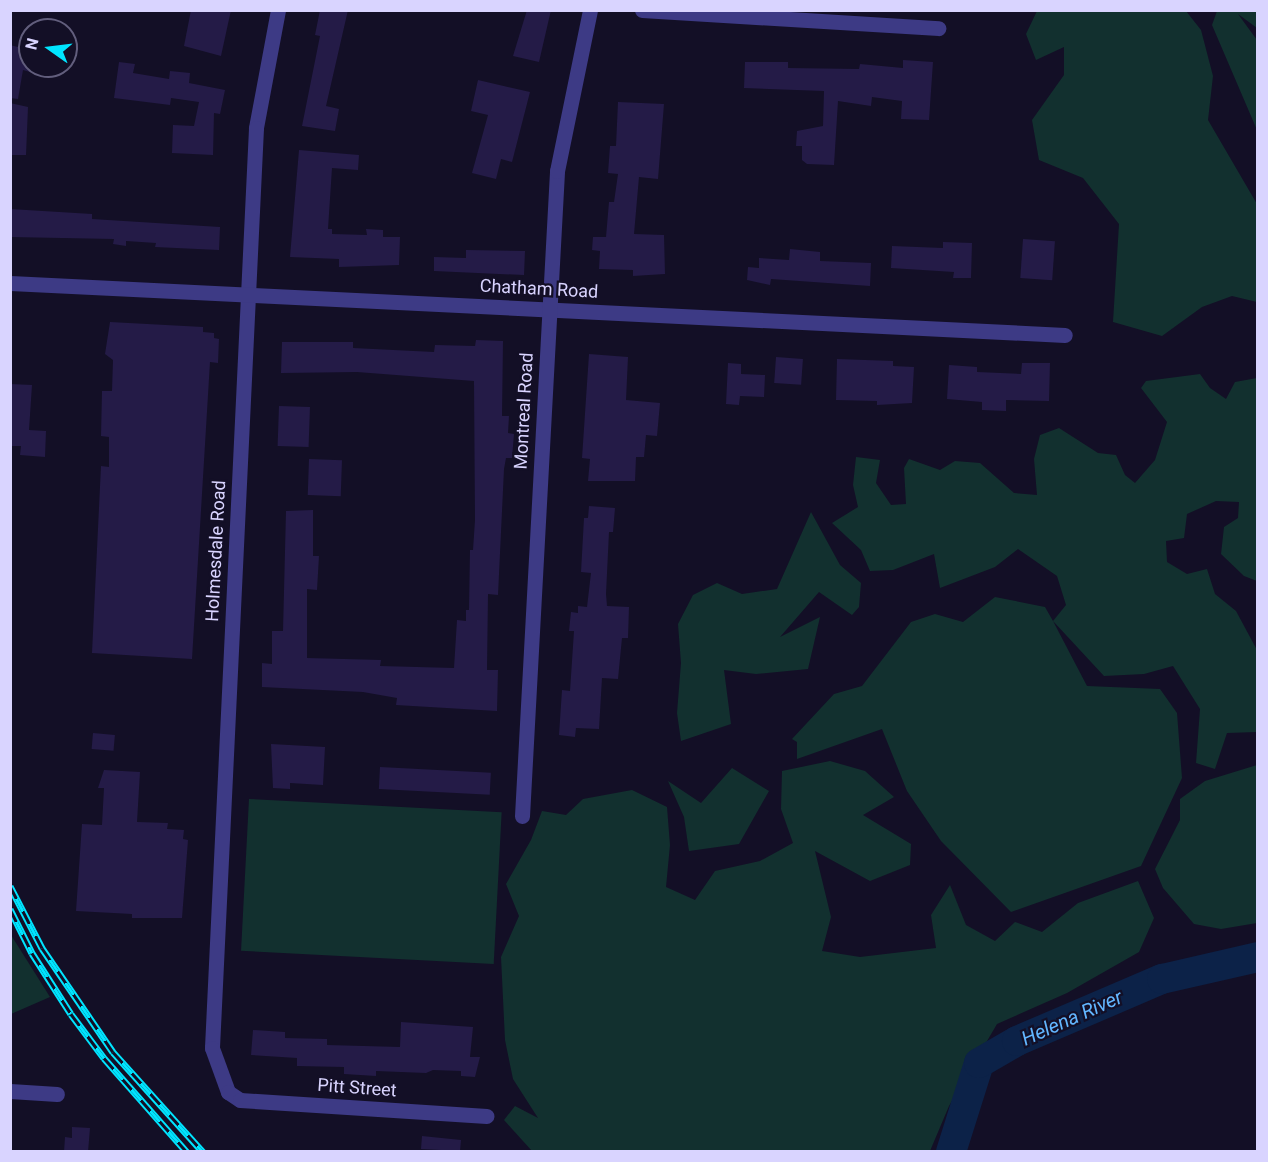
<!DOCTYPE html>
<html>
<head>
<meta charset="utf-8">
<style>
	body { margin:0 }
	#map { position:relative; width:1268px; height:1162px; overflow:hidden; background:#130f26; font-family:Roboto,sans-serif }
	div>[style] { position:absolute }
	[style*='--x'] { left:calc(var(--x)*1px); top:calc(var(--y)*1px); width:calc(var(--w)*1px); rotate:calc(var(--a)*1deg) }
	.green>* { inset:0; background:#12302f; transform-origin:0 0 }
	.river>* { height:30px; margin:-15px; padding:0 15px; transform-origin:15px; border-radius:15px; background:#0c2248 }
	.building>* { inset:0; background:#241b47; transform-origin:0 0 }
	.minor>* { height:15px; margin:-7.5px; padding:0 7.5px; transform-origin:7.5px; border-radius:7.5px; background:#3d3a85 }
	.rail>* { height:7px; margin-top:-3.5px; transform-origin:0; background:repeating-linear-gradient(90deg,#130f26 0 14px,#00e5ff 0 28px); box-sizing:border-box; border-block:2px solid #00e5ff }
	span { translate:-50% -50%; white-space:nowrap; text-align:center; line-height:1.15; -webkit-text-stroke:4.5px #130f26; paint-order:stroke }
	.street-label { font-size:18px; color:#d9d4ff }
	.water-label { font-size:20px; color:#62b6ff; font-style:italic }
	.frame { position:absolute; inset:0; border:12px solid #d9d4ff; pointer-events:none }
	.north { position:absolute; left:18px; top:18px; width:60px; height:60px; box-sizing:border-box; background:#130f26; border:2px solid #625e7d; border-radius:50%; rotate:284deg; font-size:16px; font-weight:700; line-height:24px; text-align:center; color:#d9d4ff }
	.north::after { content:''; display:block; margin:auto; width:21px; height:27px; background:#00e5ff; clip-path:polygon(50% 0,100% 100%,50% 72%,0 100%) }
</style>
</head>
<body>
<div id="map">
	<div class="green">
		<i style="clip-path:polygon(1037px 11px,1186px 11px,1201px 30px,1213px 76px,1208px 120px,1257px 204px,1257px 302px,1232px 296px,1202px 307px,1162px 336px,1113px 322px,1119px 224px,1083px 178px,1039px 160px,1032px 120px,1064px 75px,1064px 47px,1036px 60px,1026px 34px)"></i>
		<i style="clip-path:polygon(1217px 11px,1257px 11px,1257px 28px,1238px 14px,1257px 40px,1257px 130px,1212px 25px)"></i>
		<i style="clip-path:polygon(1200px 374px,1210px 388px,1226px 399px,1235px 382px,1257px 378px,1257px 581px,1244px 576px,1221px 554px,1224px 527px,1238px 518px,1239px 502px,1216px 501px,1187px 514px,1184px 538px,1166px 541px,1167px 562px,1187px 574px,1207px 569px,1215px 594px,1236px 611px,1257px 650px,1257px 732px,1227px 733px,1215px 769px,1196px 763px,1200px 709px,1173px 666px,1144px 674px,1104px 676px,1053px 621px,1087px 686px,1160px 689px,1177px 713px,1182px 778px,1141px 866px,1011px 912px,941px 841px,907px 791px,882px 729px,797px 759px,797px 742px,792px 739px,834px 694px,862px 686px,911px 622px,935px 614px,963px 622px,995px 597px,1045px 607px,1053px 621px,1066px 605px,1057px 576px,1018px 549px,995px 567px,940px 588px,934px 554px,893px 570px,870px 571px,861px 550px,832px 523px,858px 507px,853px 485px,856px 457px,880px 460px,876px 483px,891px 505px,906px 504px,904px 468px,909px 459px,940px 470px,955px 461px,980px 463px,1014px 493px,1037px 495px,1034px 459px,1040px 435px,1059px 428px,1098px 453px,1116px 455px,1125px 475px,1135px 483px,1155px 460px,1167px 422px,1141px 388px,1146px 381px)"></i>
		<i style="clip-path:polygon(811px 512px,840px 565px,861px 583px,859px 607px,852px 615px,819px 592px,780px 637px,820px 617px,808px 669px,756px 674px,724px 670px,731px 724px,681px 741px,677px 713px,681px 663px,678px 624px,693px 595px,717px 583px,742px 594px,777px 589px)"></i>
		<i style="clip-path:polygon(830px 761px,865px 771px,894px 797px,863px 815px,911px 844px,910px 865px,870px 881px,815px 851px,831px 917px,822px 951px,860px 957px,936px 948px,931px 915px,950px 885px,966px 925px,995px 941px,1015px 922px,1042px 932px,1078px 903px,1138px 881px,1154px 918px,1139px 952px,1067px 993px,997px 1024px,949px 1106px,930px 1151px,532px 1151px,504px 1120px,515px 1106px,538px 1118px,513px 1079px,505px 1040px,501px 957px,519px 916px,506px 884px,531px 840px,542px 811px,566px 815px,583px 799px,632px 790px,667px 807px,670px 845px,666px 887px,695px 900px,715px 871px,760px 861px,793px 843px,781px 809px,782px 771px)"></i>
		<i style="clip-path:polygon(1257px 765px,1257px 923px,1221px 929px,1194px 924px,1163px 888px,1155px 869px,1180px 820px,1180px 799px,1205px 781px)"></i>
		<i style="clip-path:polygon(732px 768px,769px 791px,739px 844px,689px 851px,684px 817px,668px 781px,701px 803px)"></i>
		<i style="left:249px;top:799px;width:253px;height:152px;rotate:3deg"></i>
		<i style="clip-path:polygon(11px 935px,50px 997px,11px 1014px,10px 1014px)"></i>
	</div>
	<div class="river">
		<i style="--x:951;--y:1152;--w:93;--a:-72.5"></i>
		<i style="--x:979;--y:1063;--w:44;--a:-30.1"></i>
		<i style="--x:1017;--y:1041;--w:158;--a:-23.2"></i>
		<i style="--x:1162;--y:979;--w:98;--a:-12.9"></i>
	</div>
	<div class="building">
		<i style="clip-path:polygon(191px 10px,231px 10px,221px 56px,184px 46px)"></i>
		<i style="clip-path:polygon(320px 10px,348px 10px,326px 106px,339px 109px,335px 131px,302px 126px,320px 36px,315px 35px)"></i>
		<i style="clip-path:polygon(527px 10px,551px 10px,539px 62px,513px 56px)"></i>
		<i style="clip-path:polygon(10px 45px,30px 50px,30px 72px,23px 70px,18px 99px,10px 98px)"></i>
		<i style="clip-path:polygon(903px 60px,933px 62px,929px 120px,901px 119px,902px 101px,872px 97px,871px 106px,838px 101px,834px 165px,807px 164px,802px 160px,802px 146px,796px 146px,797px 131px,823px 126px,824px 91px,744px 88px,745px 62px,788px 62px,788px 68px,859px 69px,860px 64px,903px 68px)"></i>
		<i style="clip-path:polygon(119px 62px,135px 64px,133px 73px,169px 79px,170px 71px,190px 73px,189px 83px,225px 90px,220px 114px,214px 113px,213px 155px,172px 153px,173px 125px,194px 126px,199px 102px,171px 98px,170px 105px,114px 98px)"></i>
		<i style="clip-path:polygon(478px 80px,530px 92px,512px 162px,501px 159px,496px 179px,472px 173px,488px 115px,471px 111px)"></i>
		<i style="clip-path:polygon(618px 102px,664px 104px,658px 179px,639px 177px,634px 234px,664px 235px,665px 274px,633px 276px,633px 270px,599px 269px,600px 251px,592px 250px,593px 237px,606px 237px,609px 202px,614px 202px,618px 174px,608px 173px,610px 146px,616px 146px)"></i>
		<i style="clip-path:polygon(10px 103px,28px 107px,26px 155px,10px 155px)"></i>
		<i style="clip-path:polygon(299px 150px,359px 155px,358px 170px,332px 168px,328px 229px,332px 229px,332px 234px,367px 235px,366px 229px,383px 230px,383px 237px,400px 237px,399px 265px,339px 267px,339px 259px,290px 257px)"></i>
		<i style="clip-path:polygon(10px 209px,92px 214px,92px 219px,220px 227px,219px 250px,155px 247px,156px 243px,126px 241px,126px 246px,113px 244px,114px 239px,10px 237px)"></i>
		<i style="left:1023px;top:239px;width:32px;height:39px;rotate:4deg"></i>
		<i style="clip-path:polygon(943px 242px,972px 243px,971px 278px,953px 278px,954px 272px,891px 268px,892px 246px,943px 248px)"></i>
		<i style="clip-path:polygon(790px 249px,820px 252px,820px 261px,871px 263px,870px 286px,771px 279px,770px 285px,747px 280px,748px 267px,759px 268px,759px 258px,789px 260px)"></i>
		<i style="clip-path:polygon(466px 250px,525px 251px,524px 275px,434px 271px,434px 257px,466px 258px)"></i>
		<i style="clip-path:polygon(110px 322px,203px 327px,203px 332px,214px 333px,214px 338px,219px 339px,218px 363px,210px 362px,192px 659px,92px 653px,101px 466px,109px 467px,109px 437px,101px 436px,102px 391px,112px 391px,113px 360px,105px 354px)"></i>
		<i style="clip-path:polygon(476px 340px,503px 341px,502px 416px,509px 416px,508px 433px,514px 434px,512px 458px,506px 458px,504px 469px,498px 595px,488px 594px,487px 670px,498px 670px,497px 711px,396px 705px,397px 698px,363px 692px,262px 687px,262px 663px,272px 664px,272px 631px,283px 631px,286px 511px,313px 510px,313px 556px,319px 556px,317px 590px,307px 589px,307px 658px,381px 660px,380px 666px,454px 668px,457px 620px,466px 621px,466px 610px,469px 610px,470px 550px,473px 550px,475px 520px,474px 381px,357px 372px,281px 373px,282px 342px,353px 342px,353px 348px,434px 352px,435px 345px,475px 346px)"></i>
		<i style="clip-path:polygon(589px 354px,628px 357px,626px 400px,660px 403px,657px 436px,646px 435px,644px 457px,636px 457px,635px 481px,588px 481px,590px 459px,582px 458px)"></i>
		<i style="left:776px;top:357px;width:27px;height:26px;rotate:4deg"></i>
		<i style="clip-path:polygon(837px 359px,893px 361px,893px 366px,914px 367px,912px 403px,877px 405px,877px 401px,836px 400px)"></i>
		<i style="clip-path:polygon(728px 363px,741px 364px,741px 374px,765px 375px,764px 397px,740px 396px,739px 405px,726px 404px)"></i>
		<i style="clip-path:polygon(1022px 363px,1050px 363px,1049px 401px,1006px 400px,1006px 411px,982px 410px,982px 402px,947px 399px,949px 365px,977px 367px,977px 372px,1021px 374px)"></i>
		<i style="clip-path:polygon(10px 384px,32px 385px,29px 430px,46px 431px,45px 457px,20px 455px,21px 446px,10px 446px)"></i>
		<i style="left:279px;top:406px;width:31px;height:40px;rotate:2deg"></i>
		<i style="left:309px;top:459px;width:33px;height:36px;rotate:2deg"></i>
		<i style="clip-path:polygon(589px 506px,615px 508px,613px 532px,609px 532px,606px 594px,607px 606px,629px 607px,628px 638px,622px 638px,618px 679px,602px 678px,599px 729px,576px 728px,575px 737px,559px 735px,562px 690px,570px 691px,574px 631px,569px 631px,571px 612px,578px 613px,578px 606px,587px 607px,591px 573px,581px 572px,584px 518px,588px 518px)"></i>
		<i style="left:93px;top:733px;width:22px;height:16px;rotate:5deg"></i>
		<i style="clip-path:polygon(271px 744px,325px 747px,323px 785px,290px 783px,290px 789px,273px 788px)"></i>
		<i style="left:380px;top:767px;width:111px;height:22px;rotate:3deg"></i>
		<i style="clip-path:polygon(104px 770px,140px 772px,137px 822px,168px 823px,167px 829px,184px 830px,183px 839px,188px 840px,182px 918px,132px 918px,132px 914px,76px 911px,82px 824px,102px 825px,104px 788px,98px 788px)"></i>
		<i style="clip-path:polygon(401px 1022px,473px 1027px,470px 1057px,480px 1057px,475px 1077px,461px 1076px,461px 1071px,433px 1070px,426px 1073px,376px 1071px,376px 1076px,344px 1074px,344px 1067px,297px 1066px,297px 1058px,251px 1055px,253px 1030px,285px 1032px,285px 1038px,327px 1039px,327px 1045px,400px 1047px)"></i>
		<i style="clip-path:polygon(72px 1127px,90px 1128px,88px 1152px,64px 1152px,65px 1137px,72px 1138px)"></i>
		<i style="clip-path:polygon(422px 1136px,461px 1140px,460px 1151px,421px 1149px)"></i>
	</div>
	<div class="minor">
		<i style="--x:278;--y:10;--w:120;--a:100.6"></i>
		<i style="--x:256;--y:128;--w:921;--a:92.74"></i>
		<i style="--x:212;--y:1048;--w:47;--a:70"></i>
		<i style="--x:228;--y:1092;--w:14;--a:34"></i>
		<i style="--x:240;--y:1100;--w:247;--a:3.7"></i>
		<i style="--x:642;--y:10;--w:297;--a:3.5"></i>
		<i style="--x:10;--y:283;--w:1056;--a:2.82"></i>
		<i style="--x:522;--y:816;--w:646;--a:-86.89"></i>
		<i style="--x:557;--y:171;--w:164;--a:-78.4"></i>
		<i style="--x:10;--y:1091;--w:47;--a:3.7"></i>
	</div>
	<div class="rail">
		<i style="--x:10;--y:886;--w:70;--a:62.7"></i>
		<i style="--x:42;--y:948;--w:126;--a:55.7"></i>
		<i style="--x:113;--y:1052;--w:135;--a:48"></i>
		<i style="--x:10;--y:909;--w:49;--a:63.4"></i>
		<i style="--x:32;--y:953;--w:72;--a:57.4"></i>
		<i style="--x:71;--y:1014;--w:55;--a:53.1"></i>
		<i style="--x:104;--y:1058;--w:125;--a:48.6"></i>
	</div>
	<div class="street-label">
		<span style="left:539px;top:289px;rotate:3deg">Chatham Road</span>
		<span style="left:524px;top:411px;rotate:-87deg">Montreal Road</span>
		<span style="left:216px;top:551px;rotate:-87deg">Holmesdale Road</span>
		<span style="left:357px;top:1088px;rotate:4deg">Pitt Street</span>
	</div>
	<div class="water-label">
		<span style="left:1072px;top:1018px;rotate:-24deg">Helena River</span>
	</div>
	<div class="frame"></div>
	<div class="north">N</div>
</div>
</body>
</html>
